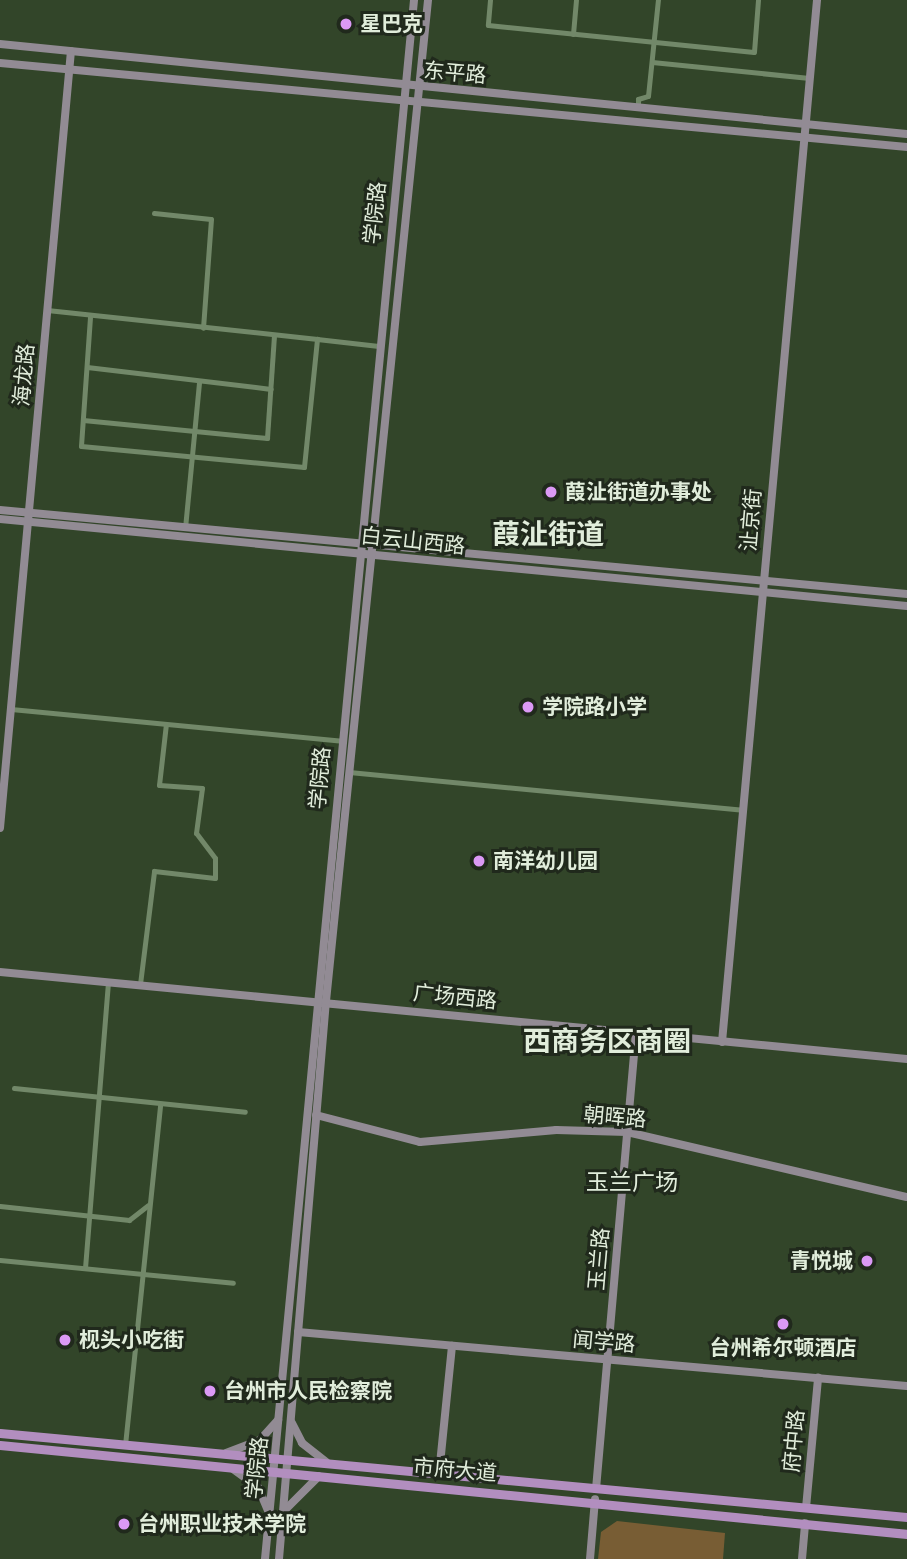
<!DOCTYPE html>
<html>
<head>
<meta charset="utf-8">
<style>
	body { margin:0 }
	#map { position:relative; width:907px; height:1559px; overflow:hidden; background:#324529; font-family:Figtree,"Noto Sans SC",sans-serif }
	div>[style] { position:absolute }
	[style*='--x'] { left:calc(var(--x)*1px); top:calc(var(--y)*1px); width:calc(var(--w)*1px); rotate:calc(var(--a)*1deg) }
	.green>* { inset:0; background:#785d34 }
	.street>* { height:5px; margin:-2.5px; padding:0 2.5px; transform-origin:2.5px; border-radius:2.5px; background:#728869 }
	.secondary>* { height:8px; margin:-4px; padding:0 4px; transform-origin:4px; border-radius:4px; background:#928b94 }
	.primary>* { height:9px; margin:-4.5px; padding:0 4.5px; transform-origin:4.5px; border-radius:4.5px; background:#b28ebf }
	.dots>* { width:19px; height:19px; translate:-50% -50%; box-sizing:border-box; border:4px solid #20291c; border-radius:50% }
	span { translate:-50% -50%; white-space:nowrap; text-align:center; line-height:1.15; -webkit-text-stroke:6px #20291c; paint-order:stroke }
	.poi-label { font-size:21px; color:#e1eddb; font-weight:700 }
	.left { translate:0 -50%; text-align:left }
	.right { translate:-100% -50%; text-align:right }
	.street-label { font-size:21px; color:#e1eddb }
	.neighbourhood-label { font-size:23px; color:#e1eddb }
	.district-label { font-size:28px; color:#e1eddb; font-weight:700 }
</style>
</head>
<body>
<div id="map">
	<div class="green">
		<i style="clip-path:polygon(617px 1521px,725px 1533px,723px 1559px,598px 1559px,601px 1532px)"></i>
	</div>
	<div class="street">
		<i style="--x:490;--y:0;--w:25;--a:95"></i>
		<i style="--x:488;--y:25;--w:267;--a:5.8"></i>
		<i style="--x:754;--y:52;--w:52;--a:-85.6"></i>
		<i style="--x:573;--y:34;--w:34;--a:-85"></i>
		<i style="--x:652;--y:62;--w:158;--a:5.8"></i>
		<i style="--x:638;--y:108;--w:9;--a:-90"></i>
		<i style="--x:638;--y:99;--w:10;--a:-17"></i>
		<i style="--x:648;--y:96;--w:97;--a:-84.1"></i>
		<i style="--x:154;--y:213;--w:57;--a:6"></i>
		<i style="--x:211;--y:219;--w:109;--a:94.2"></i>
		<i style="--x:47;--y:310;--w:272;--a:6.1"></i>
		<i style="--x:90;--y:317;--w:129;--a:94"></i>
		<i style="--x:81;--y:446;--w:224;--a:5.4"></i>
		<i style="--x:304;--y:467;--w:129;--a:-84.2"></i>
		<i style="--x:317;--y:339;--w:62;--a:6.4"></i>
		<i style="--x:87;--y:367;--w:185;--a:6.8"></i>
		<i style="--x:83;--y:420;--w:185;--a:5.6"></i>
		<i style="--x:267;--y:438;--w:103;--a:-86.1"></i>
		<i style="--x:185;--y:528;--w:147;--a:-84.5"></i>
		<i style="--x:11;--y:709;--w:332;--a:5.5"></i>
		<i style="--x:349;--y:772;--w:395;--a:5.5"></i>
		<i style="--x:140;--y:984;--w:114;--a:-82.9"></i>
		<i style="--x:154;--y:871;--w:61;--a:6.5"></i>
		<i style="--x:215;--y:878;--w:20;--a:-90"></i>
		<i style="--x:215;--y:858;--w:31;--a:-127"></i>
		<i style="--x:196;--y:833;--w:45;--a:-82.4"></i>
		<i style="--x:202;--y:788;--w:43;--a:-176"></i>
		<i style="--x:159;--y:785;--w:61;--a:-83.5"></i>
		<i style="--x:14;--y:1088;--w:232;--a:5.9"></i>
		<i style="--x:0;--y:1206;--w:130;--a:6.2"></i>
		<i style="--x:129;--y:1220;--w:24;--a:-38"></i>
		<i style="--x:0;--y:1260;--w:234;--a:5.6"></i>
		<i style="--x:85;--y:1268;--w:287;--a:-85.4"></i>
		<i style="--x:125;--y:1445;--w:342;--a:-84.1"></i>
	</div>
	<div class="secondary">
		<i style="--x:0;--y:44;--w:911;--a:5.67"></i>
		<i style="--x:0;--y:63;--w:911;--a:5.29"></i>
		<i style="--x:0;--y:510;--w:911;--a:5.29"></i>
		<i style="--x:0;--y:519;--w:911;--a:5.48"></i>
		<i style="--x:0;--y:828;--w:780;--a:-84.78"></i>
		<i style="--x:0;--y:972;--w:911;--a:5.48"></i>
		<i style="--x:722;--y:1042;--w:1046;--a:-84.79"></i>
		<i style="--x:316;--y:1115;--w:107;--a:14.6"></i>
		<i style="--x:420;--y:1142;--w:137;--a:-5"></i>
		<i style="--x:556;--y:1130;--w:71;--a:1.6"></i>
		<i style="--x:627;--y:1132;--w:287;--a:13.1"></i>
		<i style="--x:298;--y:1332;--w:611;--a:5.07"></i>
		<i style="--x:292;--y:1423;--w:22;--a:63"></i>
		<i style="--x:302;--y:1443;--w:31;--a:38"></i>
		<i style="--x:226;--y:1453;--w:36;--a:-21"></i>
		<i style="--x:260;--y:1440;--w:27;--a:-48"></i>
		<i style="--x:233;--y:1469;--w:31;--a:36"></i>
		<i style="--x:258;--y:1487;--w:26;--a:67"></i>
		<i style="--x:439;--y:1474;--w:129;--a:-84.2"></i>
		<i style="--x:596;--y:1489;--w:458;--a:-85"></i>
		<i style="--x:806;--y:1508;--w:131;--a:-84.7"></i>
		<i style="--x:284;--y:1511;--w:49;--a:-45"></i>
		<i style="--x:265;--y:1559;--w:1566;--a:-84.54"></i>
		<i style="--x:279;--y:1559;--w:560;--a:-85.19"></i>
		<i style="--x:326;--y:1001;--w:1006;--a:-84.18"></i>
		<i style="--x:590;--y:1559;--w:60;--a:-85.2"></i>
		<i style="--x:802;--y:1559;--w:36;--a:-85"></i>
	</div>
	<div class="primary">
		<i style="--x:0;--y:1433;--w:911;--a:5.29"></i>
		<i style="--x:0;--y:1445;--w:911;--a:5.6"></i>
	</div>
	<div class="dots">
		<i style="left:346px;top:24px;background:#db99f5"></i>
		<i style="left:551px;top:492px;background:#db99f5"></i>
		<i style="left:528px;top:707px;background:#db99f5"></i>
		<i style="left:479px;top:861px;background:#db99f5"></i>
		<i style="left:867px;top:1261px;background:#db99f5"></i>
		<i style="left:783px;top:1324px;background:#db99f5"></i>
		<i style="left:65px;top:1340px;background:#db99f5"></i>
		<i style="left:210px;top:1391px;background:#db99f5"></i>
		<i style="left:124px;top:1524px;background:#db99f5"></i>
	</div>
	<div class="poi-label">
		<span class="left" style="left:360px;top:24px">星巴克</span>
		<span class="left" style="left:565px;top:492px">葭沚街道办事处</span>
		<span class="left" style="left:542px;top:707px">学院路小学</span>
		<span class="left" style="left:493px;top:861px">南洋幼儿园</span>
		<span class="right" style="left:853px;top:1261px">青悦城</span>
		<span class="left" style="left:79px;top:1340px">枧头小吃街</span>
		<span style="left:783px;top:1348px">台州希尔顿酒店</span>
		<span class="left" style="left:224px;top:1391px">台州市人民检察院</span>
		<span class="left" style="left:138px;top:1524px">台州职业技术学院</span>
	</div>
	<div class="street-label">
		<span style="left:455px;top:73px;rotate:5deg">东平路</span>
		<span style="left:375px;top:213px;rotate:-84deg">学院路</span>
		<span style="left:24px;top:375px;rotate:-85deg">海龙路</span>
		<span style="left:751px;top:520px;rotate:-85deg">沚京街</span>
		<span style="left:413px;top:541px;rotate:6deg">白云山西路</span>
		<span style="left:320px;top:778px;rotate:-85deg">学院路</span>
		<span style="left:455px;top:997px;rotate:6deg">广场西路</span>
		<span style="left:615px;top:1117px;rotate:5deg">朝晖路</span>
		<span style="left:599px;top:1259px;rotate:-85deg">玉兰路</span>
		<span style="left:604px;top:1342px;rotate:5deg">闻学路</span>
		<span style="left:794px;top:1441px;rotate:-85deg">府中路</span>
		<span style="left:257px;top:1468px;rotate:-84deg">学院路</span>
		<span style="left:455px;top:1470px;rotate:5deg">市府大道</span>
	</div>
	<div class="neighbourhood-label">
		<span style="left:632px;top:1182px">玉兰广场</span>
	</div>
	<div class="district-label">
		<span style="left:548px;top:534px">葭沚街道</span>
		<span style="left:607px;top:1041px">西商务区商圈</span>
	</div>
</div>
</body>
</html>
